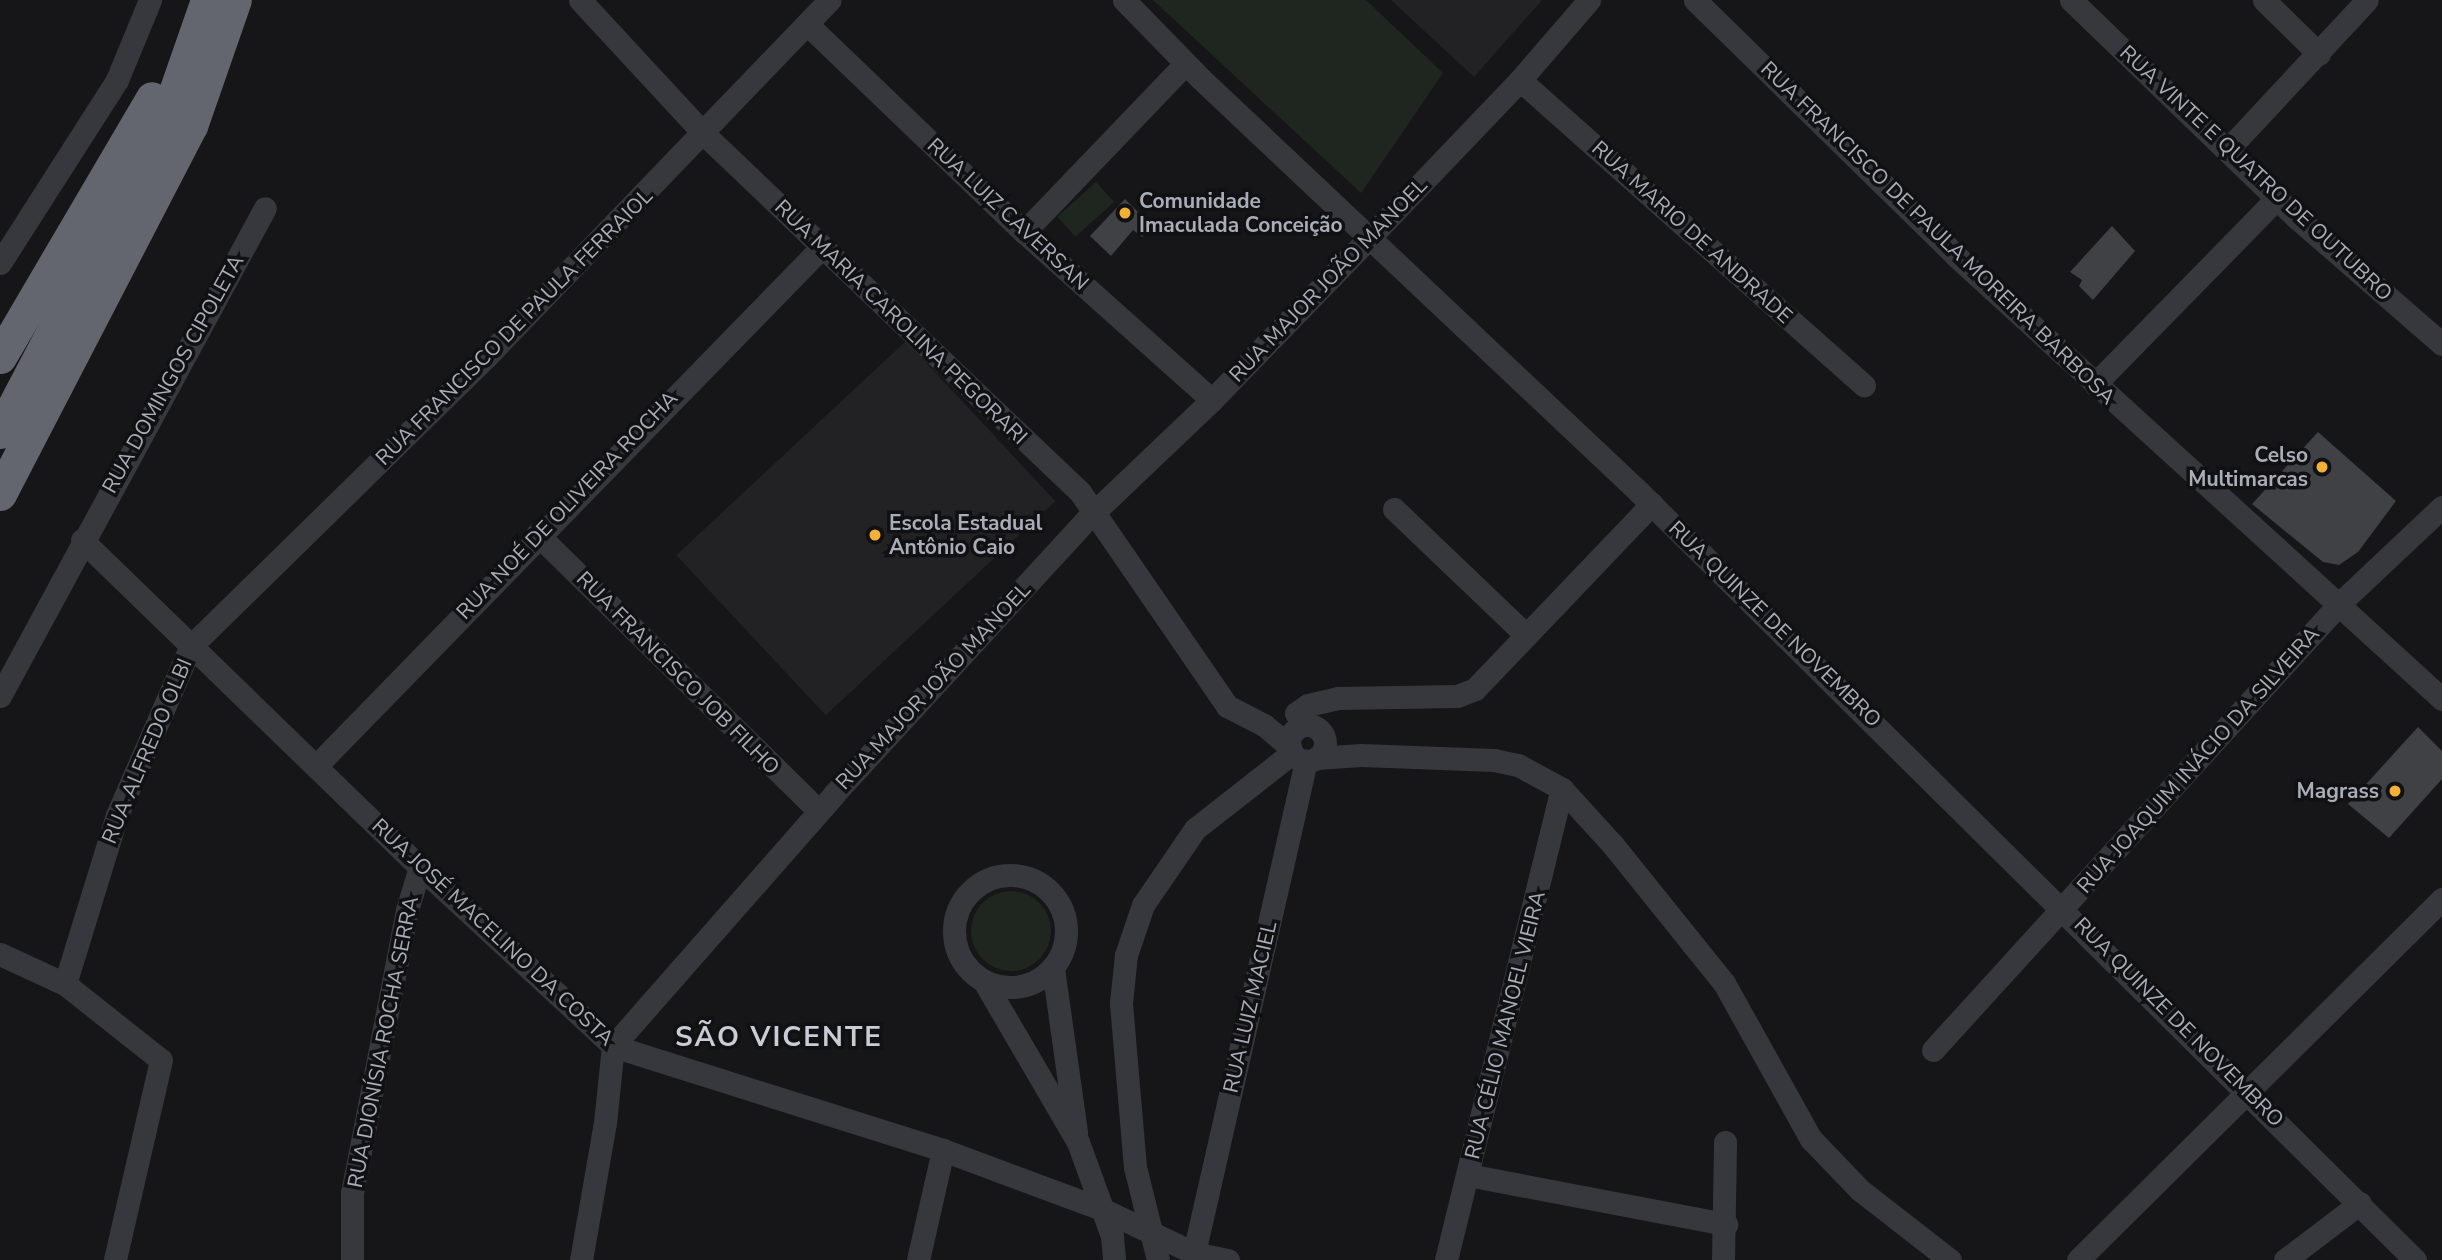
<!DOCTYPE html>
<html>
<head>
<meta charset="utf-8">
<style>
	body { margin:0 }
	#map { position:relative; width:2442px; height:1260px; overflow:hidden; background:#161618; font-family:"Nunito Sans",sans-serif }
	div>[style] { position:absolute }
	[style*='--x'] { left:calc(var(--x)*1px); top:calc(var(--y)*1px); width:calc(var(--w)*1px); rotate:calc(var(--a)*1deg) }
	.built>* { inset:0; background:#222225; transform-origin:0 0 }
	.green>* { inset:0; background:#1e261f; transform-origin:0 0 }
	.round { border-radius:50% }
	.building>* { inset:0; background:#404145 }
	.minor>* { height:23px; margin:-11.5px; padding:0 11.5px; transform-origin:11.5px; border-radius:11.5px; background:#37383d }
	.minor>.ring { margin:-11.5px; padding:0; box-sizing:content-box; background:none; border:23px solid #37383d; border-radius:50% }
	.highway>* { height:33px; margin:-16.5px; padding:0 16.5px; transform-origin:16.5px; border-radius:16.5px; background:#63666e }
	.dots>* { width:19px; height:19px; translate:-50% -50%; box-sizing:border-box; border:4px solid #111113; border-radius:50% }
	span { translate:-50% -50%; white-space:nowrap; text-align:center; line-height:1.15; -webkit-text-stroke:7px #111113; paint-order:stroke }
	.street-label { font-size:21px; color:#a8adb8 }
	.poi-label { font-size:21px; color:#a8adb8; font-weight:700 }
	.left { translate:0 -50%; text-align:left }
	.right { translate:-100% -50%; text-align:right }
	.district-label { font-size:28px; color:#c9ccd4; font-weight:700; letter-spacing:2px }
</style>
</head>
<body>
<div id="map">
	<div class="built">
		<i style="clip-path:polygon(1391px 0,1542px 0,1474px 77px)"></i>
		<i style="left:906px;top:341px;width:219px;height:314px;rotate:47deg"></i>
	</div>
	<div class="green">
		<i style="clip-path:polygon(1153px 0,1366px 0,1443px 73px,1361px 193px)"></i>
		<i style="left:1096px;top:182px;width:27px;height:52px;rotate:48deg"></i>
		<i class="round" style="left:971px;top:891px;width:80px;height:80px"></i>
	</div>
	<div class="building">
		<i style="clip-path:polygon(1125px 199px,1154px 228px,1142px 237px,1133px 230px,1111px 256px,1090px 236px)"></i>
		<i style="clip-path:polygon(2112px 226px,2135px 251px,2093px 300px,2079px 286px,2082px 280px,2070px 272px)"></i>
		<i style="clip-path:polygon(2318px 432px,2396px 501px,2358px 552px,2339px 565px,2323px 562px,2252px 504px)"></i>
		<i style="clip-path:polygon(2418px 727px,2442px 751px,2442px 779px,2389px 838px,2348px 804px)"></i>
	</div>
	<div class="minor">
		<i style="--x:580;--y:0;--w:183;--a:47.2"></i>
		<i style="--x:704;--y:134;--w:519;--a:43.6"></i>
		<i style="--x:1080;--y:492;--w:260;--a:55.5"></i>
		<i style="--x:1227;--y:706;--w:42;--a:27.2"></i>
		<i style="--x:1264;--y:725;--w:34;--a:40"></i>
		<i style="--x:1124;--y:0;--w:109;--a:45.7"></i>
		<i style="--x:1200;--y:78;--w:603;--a:43.32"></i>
		<i style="--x:1639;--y:492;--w:1092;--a:44.7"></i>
		<i style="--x:1695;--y:0;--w:366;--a:44.4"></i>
		<i style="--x:1956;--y:256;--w:658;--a:42.35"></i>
		<i style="--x:2071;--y:0;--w:314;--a:44"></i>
		<i style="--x:2297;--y:218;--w:192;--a:41"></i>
		<i style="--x:2264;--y:0;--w:77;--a:44.5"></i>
		<i style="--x:807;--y:24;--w:301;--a:43.8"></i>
		<i style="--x:1024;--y:232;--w:252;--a:41.8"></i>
		<i style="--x:1520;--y:80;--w:460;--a:41.6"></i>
		<i style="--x:2229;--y:148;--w:202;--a:-47"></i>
		<i style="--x:1024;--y:232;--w:233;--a:-46.2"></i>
		<i style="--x:0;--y:263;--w:217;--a:-57.4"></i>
		<i style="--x:117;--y:80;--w:87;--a:-67.6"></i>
		<i style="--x:2095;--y:384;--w:262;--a:-45.6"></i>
		<i style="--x:1394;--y:509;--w:181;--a:43.7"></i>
		<i style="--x:537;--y:534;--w:395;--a:44.5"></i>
		<i style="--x:82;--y:540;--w:470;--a:44.1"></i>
		<i style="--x:420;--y:867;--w:263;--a:42.8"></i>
		<i style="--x:613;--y:1046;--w:346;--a:17.5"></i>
		<i style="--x:943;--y:1150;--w:170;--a:20.4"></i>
		<i style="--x:1102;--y:1209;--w:102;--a:25.6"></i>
		<i style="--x:1194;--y:1253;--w:35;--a:12"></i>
		<i style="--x:0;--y:696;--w:555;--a:-61.5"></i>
		<i style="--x:1296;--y:713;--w:14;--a:-34"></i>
		<i style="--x:1308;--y:705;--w:31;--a:-13"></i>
		<i style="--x:1338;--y:698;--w:119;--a:-1"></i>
		<i style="--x:1457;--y:696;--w:19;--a:-21"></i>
		<i style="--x:1475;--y:689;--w:256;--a:-46.3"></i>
		<i class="ring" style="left:1289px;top:725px;width:13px;height:13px"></i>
		<i style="--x:1317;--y:758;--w:44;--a:-3.9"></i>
		<i style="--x:1361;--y:755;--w:133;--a:2.2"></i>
		<i style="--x:1494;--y:760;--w:25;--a:12"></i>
		<i style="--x:1518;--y:765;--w:50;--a:28.6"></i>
		<i style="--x:1562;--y:789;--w:76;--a:47.7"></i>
		<i style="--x:1613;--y:845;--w:177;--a:51.2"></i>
		<i style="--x:1724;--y:983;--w:179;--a:60.9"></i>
		<i style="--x:1811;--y:1139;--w:71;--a:46.1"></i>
		<i style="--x:1860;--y:1190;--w:114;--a:37.9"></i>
		<i style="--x:316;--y:766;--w:725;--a:-45.73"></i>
		<i class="ring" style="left:954px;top:875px;width:89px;height:89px"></i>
		<i style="--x:0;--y:954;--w:72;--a:24.8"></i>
		<i style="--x:65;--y:984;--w:122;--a:38.4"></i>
		<i style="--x:161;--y:1060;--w:205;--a:103"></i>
		<i style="--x:1053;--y:968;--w:166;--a:82"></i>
		<i style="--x:985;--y:983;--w:184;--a:59.7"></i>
		<i style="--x:1078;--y:1142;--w:100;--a:70.1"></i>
		<i style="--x:1112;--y:1236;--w:24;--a:85"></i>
		<i style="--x:65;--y:984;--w:177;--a:-72.9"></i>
		<i style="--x:117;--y:815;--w:184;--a:-66.4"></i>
		<i style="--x:191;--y:646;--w:414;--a:-44.4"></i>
		<i style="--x:487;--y:356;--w:494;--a:-46.1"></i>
		<i style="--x:1933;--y:1050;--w:605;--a:-47.68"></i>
		<i style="--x:2340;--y:603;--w:140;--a:-43.3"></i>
		<i style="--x:1468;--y:1175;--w:263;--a:10.8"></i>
		<i style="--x:1194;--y:1253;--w:505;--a:-77.18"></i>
		<i style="--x:352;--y:1260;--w:67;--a:-90"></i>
		<i style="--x:352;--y:1193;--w:288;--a:-79"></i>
		<i style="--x:407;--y:910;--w:45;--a:-73.2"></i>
		<i style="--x:581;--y:1260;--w:139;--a:-80.1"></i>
		<i style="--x:605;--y:1123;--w:77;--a:-84.1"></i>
		<i style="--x:613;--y:1046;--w:335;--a:-48.7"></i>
		<i style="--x:834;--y:794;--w:375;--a:-47.4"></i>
		<i style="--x:1088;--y:518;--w:171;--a:-43.6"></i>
		<i style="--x:1212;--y:400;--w:226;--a:-45.9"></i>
		<i style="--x:1369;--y:238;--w:219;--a:-46.3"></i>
		<i style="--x:1520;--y:80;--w:106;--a:-49.2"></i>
		<i style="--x:918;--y:1260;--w:113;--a:-77.2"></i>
		<i style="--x:1158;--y:1260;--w:96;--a:-103.9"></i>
		<i style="--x:1135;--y:1167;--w:165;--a:-94.9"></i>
		<i style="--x:1121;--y:1003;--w:48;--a:-84.1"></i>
		<i style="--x:1126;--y:955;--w:53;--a:-71.2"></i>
		<i style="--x:1143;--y:905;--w:92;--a:-55.6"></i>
		<i style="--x:1195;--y:829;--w:123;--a:-38.1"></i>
		<i style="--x:1446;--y:1260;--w:485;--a:-76.2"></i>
		<i style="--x:1723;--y:1260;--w:118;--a:-89"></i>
		<i style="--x:2078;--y:1260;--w:513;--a:-44.76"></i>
		<i style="--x:2285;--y:1260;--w:94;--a:-37.2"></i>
	</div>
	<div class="highway">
		<i style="--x:0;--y:357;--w:300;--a:-59.6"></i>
		<i style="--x:0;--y:432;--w:361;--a:-62.3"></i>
		<i style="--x:168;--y:112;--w:119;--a:-70.8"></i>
		<i style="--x:0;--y:494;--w:415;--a:-62.6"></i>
		<i style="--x:191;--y:126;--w:133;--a:-70.8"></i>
	</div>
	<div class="dots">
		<i style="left:1125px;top:213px;background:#f2b134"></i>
		<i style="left:2322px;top:467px;background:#f2b134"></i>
		<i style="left:875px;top:535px;background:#f2b134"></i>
		<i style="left:2395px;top:791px;background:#f2b134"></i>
	</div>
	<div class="street-label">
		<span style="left:2256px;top:173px;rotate:43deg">RUA VINTE E QUATRO DE OUTUBRO</span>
		<span style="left:1008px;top:214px;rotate:43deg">RUA LUIZ CAVERSAN</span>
		<span style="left:1692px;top:232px;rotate:42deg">RUA MARIO DE ANDRADE</span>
		<span style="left:1938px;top:233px;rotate:44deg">RUA FRANCISCO DE PAULA MOREIRA BARBOSA</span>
		<span style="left:1328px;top:280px;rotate:-46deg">RUA MAJOR JOÃO MANOEL</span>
		<span style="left:901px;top:322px;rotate:44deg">RUA MARIA CAROLINA PEGORARI</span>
		<span style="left:514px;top:327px;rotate:-45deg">RUA FRANCISCO DE PAULA FERRAIOL</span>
		<span style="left:173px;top:374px;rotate:-61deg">RUA DOMINGOS CIPOLETA</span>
		<span style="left:567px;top:505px;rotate:-46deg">RUA NOÉ DE OLIVEIRA ROCHA</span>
		<span style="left:1775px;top:624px;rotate:44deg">RUA QUINZE DE NOVEMBRO</span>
		<span style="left:678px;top:673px;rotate:45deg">RUA FRANCISCO JOB FILHO</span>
		<span style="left:933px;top:686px;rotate:-47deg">RUA MAJOR JOÃO MANOEL</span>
		<span style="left:147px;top:751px;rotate:-67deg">RUA ALFREDO OLBI</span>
		<span style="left:2198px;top:760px;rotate:-48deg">RUA JOAQUIM INÁCIO DA SILVEIRA</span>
		<span style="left:493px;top:932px;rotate:43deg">RUA JOSÉ MACELINO DA COSTA</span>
		<span style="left:1250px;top:1007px;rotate:-77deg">RUA LUIZ MACIEL</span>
		<span style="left:2179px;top:1022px;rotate:45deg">RUA QUINZE DE NOVEMBRO</span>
		<span style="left:1505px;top:1025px;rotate:-76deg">RUA CÉLIO MANOEL VIEIRA</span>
		<span style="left:383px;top:1042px;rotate:-79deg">RUA DIONÍSIA ROCHA SERRA</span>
	</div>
	<div class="poi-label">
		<span class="left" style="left:1139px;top:213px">Comunidade<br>Imaculada Conceição</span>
		<span class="right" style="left:2308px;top:467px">Celso<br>Multimarcas</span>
		<span class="left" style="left:889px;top:535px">Escola Estadual<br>Antônio Caio</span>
		<span class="right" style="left:2379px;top:791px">Magrass</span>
	</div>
	<div class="district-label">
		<span style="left:779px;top:1037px">SÃO VICENTE</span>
	</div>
</div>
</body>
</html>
